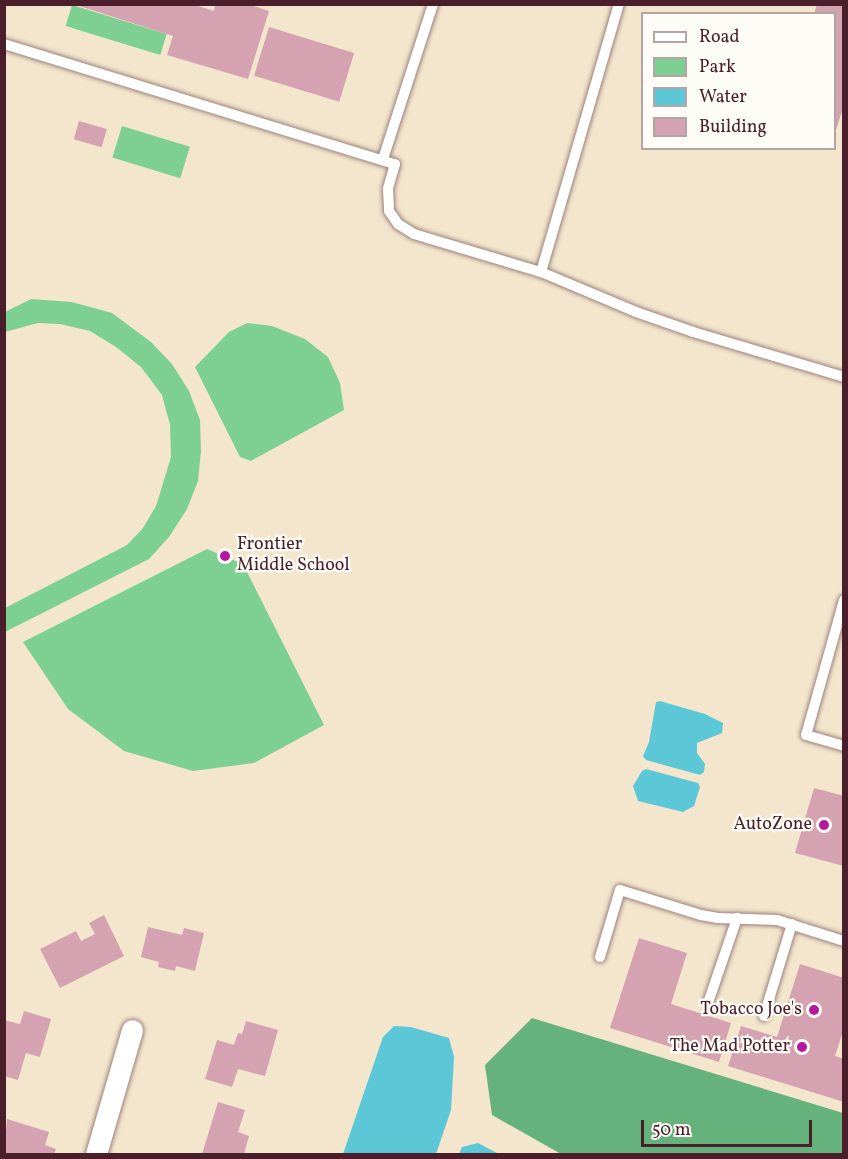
<!DOCTYPE html>
<html>
<head>
<meta charset="utf-8">
<style>
	body { margin:0 }
	#map { position:relative; width:848px; height:1159px; overflow:hidden; background:#f3e6cd; font-family:Vollkorn,serif }
	div>[style] { position:absolute }
	[style*='--x'] { left:calc(var(--x)*1px); top:calc(var(--y)*1px); width:calc(var(--w)*1px); rotate:calc(var(--a)*1deg) }
	.green>* { inset:0; background:#7ed092; transform-origin:0 0 }
	.forest>* { inset:0; background:#66b27c }
	.water>* { inset:0; background:#5cc7d6 }
	.building>* { inset:0; background:#d4a2b0; transform-origin:0 0 }
	.roads { filter:drop-shadow(0 0 2px #9e827c) drop-shadow(0 0 2px #9e827c) }
	.service>* { height:10px; margin:-5px; padding:0 5px; transform-origin:5px; border-radius:5px; background:#fff }
	.minor>* { height:21px; margin:-10.5px; padding:0 10.5px; transform-origin:10.5px; border-radius:10.5px; background:#fff }
	.dots>* { width:16px; height:16px; translate:-50% -50%; box-sizing:border-box; border:3px solid #fdfcf7; border-radius:50% }
	span { translate:-50% -50%; white-space:nowrap; text-align:center; line-height:1.15; -webkit-text-stroke:4.5px #fdfcf7; paint-order:stroke }
	.poi-label { font-size:18px; color:#4a1f2b }
	.left { translate:0 -50%; text-align:left }
	.right { translate:-100% -50%; text-align:right }
	.frame { position:absolute; inset:0; border:6px solid #4a1f2b; pointer-events:none }
	.legend { position:absolute; left:641px; top:12px; width:195px; height:138px; box-sizing:border-box; background:#fdfcf7; border:2px solid #b5a4a5; margin:0; padding:8px 10px; list-style:none; font-size:18px; color:#4a1f2b }
	.legend li { display:flex; align-items:center; gap:12px; height:30px }
	.legend b { width:30px; border:2px solid #b5a4a5 }
	.scale { position:absolute; left:641px; top:1120px; width:171px; height:27px; box-sizing:border-box; border:3px solid #4a1f2b; border-top:0; padding-left:8px; font-size:18px; line-height:21px; white-space:nowrap; color:#4a1f2b; -webkit-text-stroke:4px #fdfcf7; paint-order:stroke }
</style>
</head>
<body>
<div id="map">
	<div class="green">
		<i style="left:72px;top:5px;width:99px;height:22px;rotate:17deg"></i>
		<i style="left:122px;top:126px;width:71px;height:33px;rotate:17deg"></i>
		<i style="clip-path:polygon(31px 299px,72px 302px,112px 313px,151px 342px,172px 364px,189px 391px,200px 420px,201px 451px,198px 481px,187px 509px,169px 537px,149px 559px,5px 632px,5px 608px,127px 545px,143px 528px,156px 506px,171px 457px,170px 425px,162px 395px,141px 367px,116px 347px,90px 331px,60px 324px,38px 323px,5px 332px,5px 312px)"></i>
		<i style="clip-path:polygon(247px 323px,272px 326px,305px 339px,328px 357px,340px 383px,344px 410px,251px 461px,240px 457px,195px 367px,229px 332px)"></i>
		<i style="clip-path:polygon(207px 549px,243px 564px,324px 725px,254px 763px,193px 771px,124px 751px,68px 709px,23px 642px)"></i>
	</div>
	<div class="forest">
		<i style="clip-path:polygon(532px 1018px,843px 1113px,843px 1154px,561px 1154px,492px 1115px,485px 1065px)"></i>
	</div>
	<div class="water">
		<i style="clip-path:polygon(660px 701px,705px 714px,723px 723px,722px 733px,697px 743px,697px 753px,705px 764px,704px 772px,700px 775px,646px 760px,643px 756px,649px 742px,656px 702px)"></i>
		<i style="clip-path:polygon(646px 769px,698px 783px,700px 787px,694px 806px,683px 812px,638px 801px,633px 786px,642px 771px)"></i>
		<i style="clip-path:polygon(394px 1026px,411px 1027px,449px 1038px,454px 1057px,451px 1110px,436px 1154px,343px 1154px,383px 1037px)"></i>
		<i style="clip-path:polygon(478px 1143px,499px 1154px,459px 1154px,462px 1147px)"></i>
	</div>
	<div class="building">
		<i style="clip-path:polygon(73px 4px,192px 4px,214px 11px,215px 4px,248px 4px,269px 11px,248px 79px,167px 55px,173px 36px)"></i>
		<i style="clip-path:polygon(817px 4px,844px 4px,844px 105px,835px 133px,834px 14px,814px 14px)"></i>
		<i style="left:269px;top:27px;width:89px;height:51px;rotate:17deg"></i>
		<i style="left:79px;top:121px;width:29px;height:19px;rotate:16deg"></i>
		<i style="clip-path:polygon(814px 788px,844px 796px,844px 866px,795px 853px)"></i>
		<i style="clip-path:polygon(104px 915px,124px 956px,60px 988px,40px 949px,76px 931px,81px 941px,95px 934px,89px 923px)"></i>
		<i style="clip-path:polygon(148px 927px,182px 935px,184px 928px,204px 933px,195px 971px,176px 966px,175px 971px,158px 967px,159px 962px,141px 957px)"></i>
		<i style="clip-path:polygon(639px 938px,687px 953px,671px 1004px,731px 1023px,719px 1062px,610px 1028px)"></i>
		<i style="clip-path:polygon(800px 964px,844px 978px,844px 1028px,835px 1056px,844px 1059px,844px 1102px,728px 1066px,741px 1026px,777px 1037px)"></i>
		<i style="clip-path:polygon(24px 1011px,51px 1019px,40px 1057px,26px 1053px,18px 1080px,4px 1076px,4px 1020px,20px 1024px)"></i>
		<i style="clip-path:polygon(246px 1021px,278px 1030px,265px 1076px,238px 1069px,232px 1087px,205px 1079px,217px 1040px,234px 1045px,238px 1033px,242px 1034px)"></i>
		<i style="clip-path:polygon(218px 1102px,245px 1110px,238px 1132px,249px 1136px,244px 1154px,202px 1154px)"></i>
		<i style="clip-path:polygon(7px 1119px,49px 1132px,45px 1145px,56px 1149px,54px 1154px,4px 1154px)"></i>
	</div>
	<div class="roads">
		<div class="service">
			<i style="--x:4;--y:44;--w:409;--a:17.1"></i>
			<i style="--x:395;--y:164;--w:26;--a:106"></i>
			<i style="--x:388;--y:189;--w:22;--a:87"></i>
			<i style="--x:389;--y:211;--w:16;--a:55"></i>
			<i style="--x:398;--y:224;--w:19;--a:32"></i>
			<i style="--x:414;--y:234;--w:133;--a:16.7"></i>
			<i style="--x:541;--y:272;--w:103;--a:22.8"></i>
			<i style="--x:636;--y:312;--w:60;--a:19.3"></i>
			<i style="--x:693;--y:332;--w:158;--a:16.6"></i>
			<i style="--x:383;--y:159;--w:163;--a:-72.1"></i>
			<i style="--x:541;--y:272;--w:279;--a:-73.8"></i>
			<i style="--x:844;--y:600;--w:140;--a:105.7"></i>
			<i style="--x:806;--y:735;--w:40;--a:16"></i>
			<i style="--x:600;--y:957;--w:70;--a:-73.4"></i>
			<i style="--x:620;--y:890;--w:85;--a:17.2"></i>
			<i style="--x:701;--y:915;--w:17;--a:10"></i>
			<i style="--x:718;--y:918;--w:59;--a:1.9"></i>
			<i style="--x:777;--y:920;--w:70;--a:17.4"></i>
			<i style="--x:709;--y:1000;--w:87;--a:-71.1"></i>
			<i style="--x:764;--y:1016;--w:96;--a:-73.1"></i>
		</div>
		<div class="minor">
			<i style="--x:96;--y:1154;--w:129;--a:-73.8"></i>
		</div>
	</div>
	<div class="dots">
		<i style="left:225px;top:556px;background:#b5179e"></i>
		<i style="left:824px;top:825px;background:#b5179e"></i>
		<i style="left:814px;top:1010px;background:#b5179e"></i>
		<i style="left:802px;top:1047px;background:#b5179e"></i>
	</div>
	<div class="poi-label">
		<span class="left" style="left:237px;top:556px">Frontier<br>Middle School</span>
		<span class="right" style="left:812px;top:825px">AutoZone</span>
		<span class="right" style="left:802px;top:1010px">Tobacco Joe's</span>
		<span class="right" style="left:790px;top:1047px">The Mad Potter</span>
	</div>
	<div class="frame"></div>
	<ul class="legend">
	<li><b style="height:8px;background:#fff"></b>Road</li>
	<li><b style="height:16px;background:#7ed092"></b>Park</li>
	<li><b style="height:16px;background:#5cc7d6"></b>Water</li>
	<li><b style="height:16px;background:#d4a2b0"></b>Building</li>
	</ul>
	<div class="scale">50 m</div>
</div>
</body>
</html>
